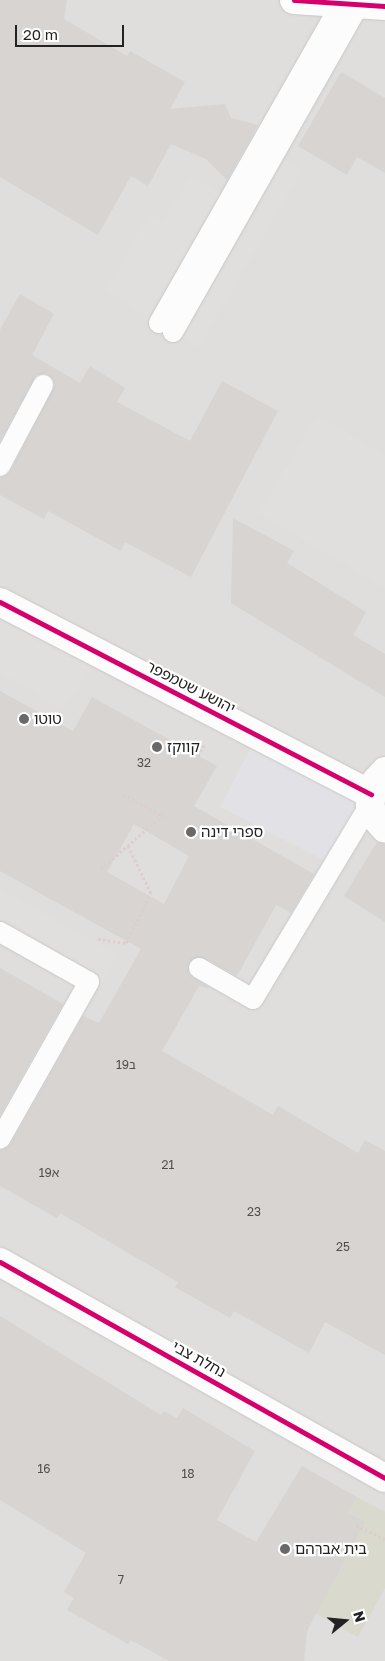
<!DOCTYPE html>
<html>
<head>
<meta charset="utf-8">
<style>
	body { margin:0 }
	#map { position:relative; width:385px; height:1661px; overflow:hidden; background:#f0eeeb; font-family:"Golos Text","Noto Sans Hebrew",sans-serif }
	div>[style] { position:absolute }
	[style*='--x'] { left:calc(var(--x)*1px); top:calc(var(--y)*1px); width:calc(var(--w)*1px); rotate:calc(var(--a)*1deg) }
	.residential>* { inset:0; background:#dfdedc; transform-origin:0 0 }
	.construction>* { inset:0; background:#d9d9cd }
	.parking>* { inset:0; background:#e0dfde; transform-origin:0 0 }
	.plaza>* { inset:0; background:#e2e1e5; transform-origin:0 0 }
	.building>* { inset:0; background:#d7d4d2 }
	.path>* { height:3px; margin-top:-1.5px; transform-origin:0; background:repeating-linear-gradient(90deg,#dccecd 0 2.5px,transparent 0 5px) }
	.roads { filter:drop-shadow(0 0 1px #c9c8c7) drop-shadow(0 0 1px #c9c8c7) }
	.service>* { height:20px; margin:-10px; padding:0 10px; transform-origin:10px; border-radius:10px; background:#fdfcfc }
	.minor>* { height:28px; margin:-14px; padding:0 14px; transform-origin:14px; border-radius:14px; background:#fdfcfc }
	.tertiary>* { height:28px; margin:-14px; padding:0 14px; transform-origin:14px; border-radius:14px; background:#fdfcfc }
	.cycleway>* { height:5px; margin:-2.5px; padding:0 2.5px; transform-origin:2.5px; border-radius:2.5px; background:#d6006c }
	.dots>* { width:14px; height:14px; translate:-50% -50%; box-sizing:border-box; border:2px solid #fff; border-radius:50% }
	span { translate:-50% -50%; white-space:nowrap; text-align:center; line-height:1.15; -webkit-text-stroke:4.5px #fff; paint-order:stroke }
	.number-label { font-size:12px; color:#4f4e4e }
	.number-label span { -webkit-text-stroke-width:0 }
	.street-label { font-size:15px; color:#222 }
	.poi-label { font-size:15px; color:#222 }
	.left { translate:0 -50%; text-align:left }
	.north { position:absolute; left:320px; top:1596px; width:50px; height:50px; -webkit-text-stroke:4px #fff; paint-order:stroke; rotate:73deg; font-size:14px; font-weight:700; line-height:20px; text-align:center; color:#222 }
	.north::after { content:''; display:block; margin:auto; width:18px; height:22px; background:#222; clip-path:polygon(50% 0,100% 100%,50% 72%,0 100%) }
	.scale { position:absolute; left:15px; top:25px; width:109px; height:22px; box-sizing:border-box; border:2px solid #222; border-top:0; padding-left:6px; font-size:15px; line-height:18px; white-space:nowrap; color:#222; -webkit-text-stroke:4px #fff; paint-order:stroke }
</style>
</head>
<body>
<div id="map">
	<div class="residential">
		<i style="left:0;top:0;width:385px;height:1661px"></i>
	</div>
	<div class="construction">
		<i style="clip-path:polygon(357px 1497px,385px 1512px,385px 1588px,358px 1637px,298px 1604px)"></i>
	</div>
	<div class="parking">
		<i style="left:274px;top:154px;width:32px;height:205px;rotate:30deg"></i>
		<i style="clip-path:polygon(190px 176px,230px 199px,159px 323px,106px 291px,150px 214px,163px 222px)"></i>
		<i style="clip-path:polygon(317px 415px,385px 455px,385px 588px,259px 513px)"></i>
		<i style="clip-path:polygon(0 602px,99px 654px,63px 710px,0 672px)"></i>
		<i style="clip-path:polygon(0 889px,118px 955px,99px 988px,0 932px)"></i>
		<i style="left:216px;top:938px;width:63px;height:34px;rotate:31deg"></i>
	</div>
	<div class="plaza">
		<i style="left:257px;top:735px;width:128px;height:81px;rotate:27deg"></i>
	</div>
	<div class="building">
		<i style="clip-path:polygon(0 0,67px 0,64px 19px,127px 56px,130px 51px,185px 82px,170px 109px,225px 104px,231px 118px,258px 125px,227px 180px,206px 159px,171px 144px,148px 186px,131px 176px,98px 235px,0 177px)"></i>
		<i style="clip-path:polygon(341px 72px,385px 98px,385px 173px,357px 157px,347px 175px,298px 146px)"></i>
		<i style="clip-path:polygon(20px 294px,54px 314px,32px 355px,80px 383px,90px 366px,125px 388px,117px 402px,190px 441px,222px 381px,278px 411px,191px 577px,125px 542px,121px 551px,48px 511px,44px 519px,0 495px,0 478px,10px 472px,55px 385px,48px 374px,36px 375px,0 441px,0 330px)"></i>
		<i style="clip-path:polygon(233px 518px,294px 551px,287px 563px,366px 612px,353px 635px,385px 654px,385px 697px,231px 603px)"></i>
		<i style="clip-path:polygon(evenodd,0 691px,73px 731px,92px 697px,217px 766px,194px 806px,314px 874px,291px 913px,276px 905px,237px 976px,204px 958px,189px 962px,189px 974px,209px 988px,199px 986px,162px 1051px,273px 1115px,278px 1106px,358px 1153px,365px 1140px,385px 1151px,385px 1355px,325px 1322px,309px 1353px,234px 1311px,230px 1318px,175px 1287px,178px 1282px,60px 1213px,57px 1218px,0 1186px,0 1151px,10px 1145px,83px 1016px,99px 1023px,141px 949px,0 871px,0 691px,134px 824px,189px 856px,164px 904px,107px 872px,134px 824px)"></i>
		<i style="clip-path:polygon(377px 842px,385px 844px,385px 922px,344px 896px)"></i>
		<i style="clip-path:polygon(0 968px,63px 1004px,0 1115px)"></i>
		<i style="clip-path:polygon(0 1316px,161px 1415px,164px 1411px,177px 1418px,183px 1408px,255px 1451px,217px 1520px,256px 1542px,302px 1466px,357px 1497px,348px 1513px,365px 1522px,307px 1631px,304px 1661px,169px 1661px,131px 1640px,128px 1644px,67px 1610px,74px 1598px,64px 1592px,86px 1553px,0 1500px)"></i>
	</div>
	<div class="path">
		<i style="--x:198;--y:756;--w:13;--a:-61"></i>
		<i style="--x:123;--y:794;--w:46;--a:28.8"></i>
		<i style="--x:101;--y:869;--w:85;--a:-41.2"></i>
		<i style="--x:98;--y:939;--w:28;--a:8"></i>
		<i style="--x:126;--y:943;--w:56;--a:-63.4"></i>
		<i style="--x:151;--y:893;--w:52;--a:-116.1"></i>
		<i style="--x:356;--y:1525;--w:32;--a:26"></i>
	</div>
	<div class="roads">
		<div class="service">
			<i style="--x:159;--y:323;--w:367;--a:-60.3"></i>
			<i style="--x:173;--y:332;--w:377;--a:-60.4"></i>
			<i style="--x:0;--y:466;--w:92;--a:-62"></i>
			<i style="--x:0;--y:932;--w:102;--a:29.3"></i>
			<i style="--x:89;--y:982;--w:180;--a:119.5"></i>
			<i style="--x:199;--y:968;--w:62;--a:29.9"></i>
			<i style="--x:253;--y:999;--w:227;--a:-59"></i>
		</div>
		<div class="minor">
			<i style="--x:294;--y:0;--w:91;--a:3.8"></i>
			<i style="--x:0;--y:1262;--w:441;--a:29.3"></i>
		</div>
		<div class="tertiary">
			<i style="--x:0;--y:602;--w:418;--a:27.4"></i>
			<i style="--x:385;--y:771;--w:13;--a:132"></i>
			<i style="--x:376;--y:781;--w:24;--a:105"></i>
			<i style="--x:370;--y:804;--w:11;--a:75"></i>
			<i style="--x:373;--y:815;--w:18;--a:49"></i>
		</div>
	</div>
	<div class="cycleway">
		<i style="--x:294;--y:0;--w:91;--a:3.8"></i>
		<i style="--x:0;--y:602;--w:418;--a:27.4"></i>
		<i style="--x:0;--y:1262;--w:441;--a:29.3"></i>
	</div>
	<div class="dots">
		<i style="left:24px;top:719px;background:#6a6968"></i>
		<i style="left:157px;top:747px;background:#6a6968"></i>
		<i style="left:191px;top:832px;background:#6a6968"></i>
		<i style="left:285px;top:1549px;background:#6a6968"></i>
	</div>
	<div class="number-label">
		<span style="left:144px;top:763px">32</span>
		<span style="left:126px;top:1065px">19ב</span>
		<span style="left:168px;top:1165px">21</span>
		<span style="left:49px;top:1173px">19א</span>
		<span style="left:254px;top:1212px">23</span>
		<span style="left:343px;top:1247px">25</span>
		<span style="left:44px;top:1469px">16</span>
		<span style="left:188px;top:1474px">18</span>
		<span style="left:121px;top:1580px">7</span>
	</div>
	<div class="street-label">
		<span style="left:191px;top:687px;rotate:27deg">יהושע שטמפפר</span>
		<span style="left:199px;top:1359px;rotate:29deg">נחלת צבי</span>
	</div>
	<div class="poi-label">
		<span class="left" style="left:34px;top:719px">טוטו</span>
		<span class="left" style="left:167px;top:747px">קווקז</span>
		<span class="left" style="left:201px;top:832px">ספרי דינה</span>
		<span class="left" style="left:295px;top:1549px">בית אברהם</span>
	</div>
	<div class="north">N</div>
	<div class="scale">20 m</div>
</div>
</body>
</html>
